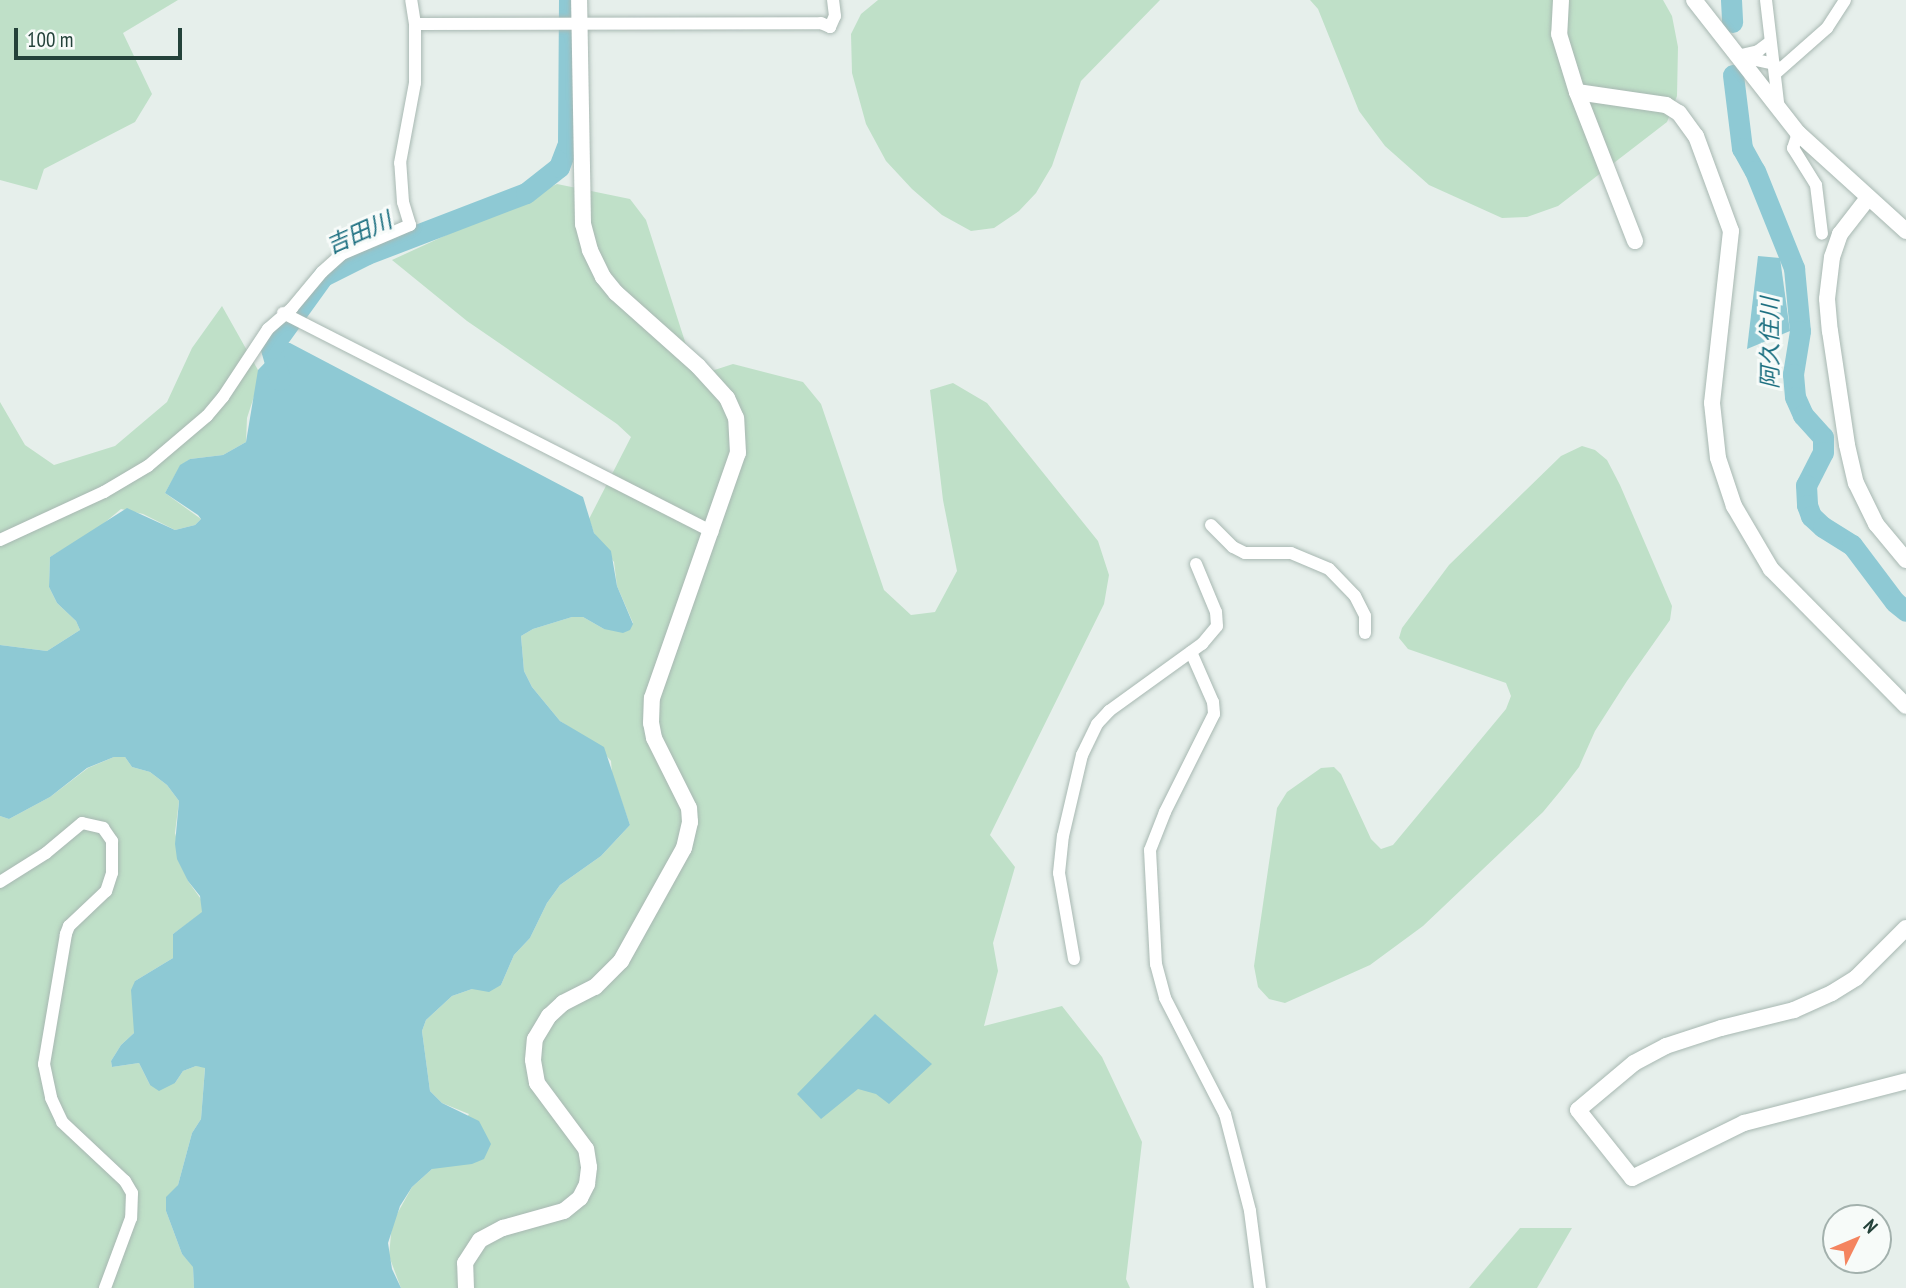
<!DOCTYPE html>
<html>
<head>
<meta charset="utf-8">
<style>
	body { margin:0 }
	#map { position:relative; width:1906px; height:1288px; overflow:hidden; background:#e6efeb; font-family:"PT Sans Narrow","Noto Sans JP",sans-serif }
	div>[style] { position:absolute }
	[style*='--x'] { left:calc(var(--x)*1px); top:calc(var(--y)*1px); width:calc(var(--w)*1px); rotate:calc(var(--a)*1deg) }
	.green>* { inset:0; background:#bfe0c8 }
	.water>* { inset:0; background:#8ec9d4 }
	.river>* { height:21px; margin:-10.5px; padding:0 10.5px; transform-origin:10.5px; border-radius:10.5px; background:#8ec9d4 }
	.roads { filter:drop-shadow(0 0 2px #a8b8b2) drop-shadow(0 0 2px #a8b8b2) }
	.street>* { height:12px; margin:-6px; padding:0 6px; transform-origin:6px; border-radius:6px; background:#fff }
	.secondary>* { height:16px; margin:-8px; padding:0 8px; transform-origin:8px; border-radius:8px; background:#fff }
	span { translate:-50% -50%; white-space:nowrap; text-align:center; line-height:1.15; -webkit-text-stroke:6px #f7fbf9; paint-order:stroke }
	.water-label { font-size:23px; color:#1c6f80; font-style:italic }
	.north { position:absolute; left:1822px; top:1204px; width:70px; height:70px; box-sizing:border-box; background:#f7fbf9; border:2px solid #a3b1ad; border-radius:50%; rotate:47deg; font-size:19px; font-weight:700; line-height:28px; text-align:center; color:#24423a }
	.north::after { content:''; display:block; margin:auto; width:24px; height:32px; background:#f4845f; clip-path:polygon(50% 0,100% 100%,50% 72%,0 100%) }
	.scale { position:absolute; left:14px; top:28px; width:168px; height:32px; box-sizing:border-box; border:4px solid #24423a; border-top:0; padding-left:9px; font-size:21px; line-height:24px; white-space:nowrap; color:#24423a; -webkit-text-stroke:5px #f7fbf9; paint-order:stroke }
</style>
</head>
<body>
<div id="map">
	<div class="green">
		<i style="clip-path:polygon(0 0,178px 0,123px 33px,152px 94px,135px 122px,44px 169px,37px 190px,0 180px)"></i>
		<i style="clip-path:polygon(878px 0,1160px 0,1081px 81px,1052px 166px,1036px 193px,1019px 211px,994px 228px,971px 231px,942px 215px,912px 189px,886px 161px,866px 124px,852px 73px,851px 34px,861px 14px)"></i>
		<i style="clip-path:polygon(1310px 0,1663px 0,1672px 16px,1678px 47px,1677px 96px,1667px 122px,1558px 206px,1527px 217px,1502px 218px,1429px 185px,1385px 146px,1359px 111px,1318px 9px)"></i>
		<i style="clip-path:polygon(557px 184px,630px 199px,646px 220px,696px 376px,733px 364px,803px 382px,821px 404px,884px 590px,911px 615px,935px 612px,957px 571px,943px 500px,930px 390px,953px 383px,987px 403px,1098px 541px,1109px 575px,1104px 604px,990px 835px,1015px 867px,993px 943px,998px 971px,984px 1026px,1062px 1006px,1102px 1057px,1142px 1142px,1126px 1279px,1130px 1288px,401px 1288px,389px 1256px,392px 1223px,412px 1187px,432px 1169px,469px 1114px,442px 1103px,430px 1091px,422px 1031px,426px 1020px,452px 996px,472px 989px,501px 985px,514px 955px,530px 938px,547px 903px,560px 885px,601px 856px,630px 825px,612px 774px,611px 761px,597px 745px,560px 721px,532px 687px,524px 671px,521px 636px,533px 629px,572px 617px,583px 617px,604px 629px,633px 623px,617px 586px,614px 562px,594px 533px,589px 519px,631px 437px,617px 424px,467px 321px,392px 260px)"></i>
		<i style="clip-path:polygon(222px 306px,258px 370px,258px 384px,247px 418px,246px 442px,223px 455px,190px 459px,180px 466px,165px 493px,201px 519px,195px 525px,175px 530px,143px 514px,121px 509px,97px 529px,50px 557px,49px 587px,57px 603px,76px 621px,80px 630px,47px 651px,0 645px,0 402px,25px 445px,54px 465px,115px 446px,167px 402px,192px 348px)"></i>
		<i style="clip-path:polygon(1582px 446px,1595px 450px,1607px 460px,1620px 485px,1672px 606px,1670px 620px,1627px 681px,1595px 731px,1579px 767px,1562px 789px,1543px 812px,1423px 926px,1370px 965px,1285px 1003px,1269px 999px,1258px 987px,1254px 966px,1277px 808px,1287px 792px,1321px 768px,1334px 767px,1341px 774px,1371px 839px,1381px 849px,1393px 845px,1506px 709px,1511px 696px,1506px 683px,1408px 649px,1399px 638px,1402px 628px,1449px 565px,1561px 456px)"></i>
		<i style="clip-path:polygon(114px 757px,125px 757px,132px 767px,150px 772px,167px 785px,179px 801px,175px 833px,188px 881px,203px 902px,202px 913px,173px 934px,173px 958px,135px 981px,134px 1033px,121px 1045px,111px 1061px,112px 1067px,139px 1063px,150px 1085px,175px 1083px,183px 1071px,196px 1066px,205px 1067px,201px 1119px,192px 1133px,178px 1185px,166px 1211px,182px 1254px,193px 1266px,194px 1288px,0 1288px,0 816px,9px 819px,50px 797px,88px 768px)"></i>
		<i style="clip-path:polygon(1520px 1228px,1572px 1228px,1537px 1288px,1469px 1288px)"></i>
	</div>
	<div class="water">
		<i style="clip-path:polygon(1758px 256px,1780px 258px,1790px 331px,1747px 349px)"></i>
		<i style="clip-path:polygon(284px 343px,290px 343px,583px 497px,594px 533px,611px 551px,617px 586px,633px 624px,630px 630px,623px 633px,604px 629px,583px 617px,572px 617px,533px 629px,521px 636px,524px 671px,532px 687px,560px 721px,604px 747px,630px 825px,601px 856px,560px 885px,547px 903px,530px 938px,514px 955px,501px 985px,489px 992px,472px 989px,452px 996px,426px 1020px,422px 1031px,430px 1091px,442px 1103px,479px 1121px,491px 1144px,484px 1159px,472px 1164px,432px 1169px,412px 1187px,400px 1206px,388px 1243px,392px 1269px,401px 1288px,194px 1288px,193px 1267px,182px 1254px,166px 1211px,166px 1197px,178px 1185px,192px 1133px,201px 1119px,205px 1068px,196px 1066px,183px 1071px,175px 1083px,159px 1091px,150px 1085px,139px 1063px,112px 1067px,111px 1061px,121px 1045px,134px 1033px,131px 990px,135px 981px,173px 958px,173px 934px,202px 912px,200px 896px,188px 881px,177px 859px,175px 844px,179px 801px,167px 785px,150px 772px,132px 767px,125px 757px,114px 757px,87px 768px,50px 797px,9px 819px,0 816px,0 645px,47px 651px,80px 630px,76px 621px,57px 603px,49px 587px,50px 557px,127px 508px,175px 530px,195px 525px,201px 519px,198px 515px,165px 493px,180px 465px,190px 459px,223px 455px,246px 442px,258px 370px)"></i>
		<i style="clip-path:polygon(875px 1014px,932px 1064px,889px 1104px,876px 1094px,858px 1089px,821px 1119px,797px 1094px)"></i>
	</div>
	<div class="river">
		<i style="--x:1731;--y:0;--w:22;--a:87"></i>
		<i style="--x:1733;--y:75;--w:74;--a:83"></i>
		<i style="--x:1742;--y:148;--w:26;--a:61"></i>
		<i style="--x:1755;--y:171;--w:105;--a:68.1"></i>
		<i style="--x:1794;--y:268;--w:63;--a:84.6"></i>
		<i style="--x:1800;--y:331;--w:44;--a:99.2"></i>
		<i style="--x:1793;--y:374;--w:23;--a:85"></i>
		<i style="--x:1795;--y:397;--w:20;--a:66"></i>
		<i style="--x:1803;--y:415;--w:30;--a:48"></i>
		<i style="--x:1823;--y:437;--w:15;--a:90"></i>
		<i style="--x:1823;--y:452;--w:37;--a:117"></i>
		<i style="--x:1806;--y:485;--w:20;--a:87"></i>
		<i style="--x:1807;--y:505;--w:12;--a:70"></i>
		<i style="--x:1811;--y:516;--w:16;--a:43"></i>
		<i style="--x:1823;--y:527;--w:34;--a:32"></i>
		<i style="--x:1852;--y:545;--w:71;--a:53"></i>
		<i style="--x:1895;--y:602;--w:14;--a:39"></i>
		<i style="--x:280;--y:380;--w:33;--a:-106"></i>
		<i style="--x:271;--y:348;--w:89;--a:-54.2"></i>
		<i style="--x:323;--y:276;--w:49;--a:-26.6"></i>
		<i style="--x:367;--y:254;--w:170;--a:-21"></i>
		<i style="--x:526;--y:193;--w:42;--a:-38.2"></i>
		<i style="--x:559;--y:167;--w:26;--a:-69"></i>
		<i style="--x:568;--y:143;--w:143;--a:-89.6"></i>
	</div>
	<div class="roads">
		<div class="street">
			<i style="--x:1766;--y:0;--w:111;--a:83.3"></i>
			<i style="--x:415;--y:24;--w:406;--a:-0.1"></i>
			<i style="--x:821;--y:23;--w:10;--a:24"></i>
			<i style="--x:830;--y:27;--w:12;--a:-66"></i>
			<i style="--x:835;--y:16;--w:16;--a:-97"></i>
			<i style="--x:1737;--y:56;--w:38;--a:12"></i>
			<i style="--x:1737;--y:56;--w:22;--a:-13"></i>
			<i style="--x:1758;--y:51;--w:15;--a:-37"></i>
			<i style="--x:1776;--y:73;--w:68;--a:-41.4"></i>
			<i style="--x:1827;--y:28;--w:33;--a:-57"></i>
			<i style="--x:1798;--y:133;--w:16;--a:108"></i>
			<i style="--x:1793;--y:148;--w:44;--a:58.1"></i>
			<i style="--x:1816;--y:185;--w:49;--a:83"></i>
			<i style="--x:283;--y:313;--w:482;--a:27"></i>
			<i style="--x:1211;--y:525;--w:31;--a:45"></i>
			<i style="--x:1233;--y:547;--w:13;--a:27"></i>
			<i style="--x:1245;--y:553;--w:46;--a:0"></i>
			<i style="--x:1291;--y:553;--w:41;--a:22.8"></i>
			<i style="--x:1329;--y:569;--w:37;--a:46"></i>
			<i style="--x:1355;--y:596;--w:22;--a:63"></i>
			<i style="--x:1365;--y:616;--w:17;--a:90"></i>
			<i style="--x:0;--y:540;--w:115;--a:-24.8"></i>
			<i style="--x:104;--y:492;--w:51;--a:-30.6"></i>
			<i style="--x:148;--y:466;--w:77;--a:-40.3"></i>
			<i style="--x:207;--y:416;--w:25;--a:-50"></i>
			<i style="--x:223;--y:397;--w:82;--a:-56.5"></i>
			<i style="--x:268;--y:329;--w:32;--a:-41"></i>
			<i style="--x:292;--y:308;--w:47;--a:-50.2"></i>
			<i style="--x:322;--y:272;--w:27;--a:-42"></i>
			<i style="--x:342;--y:254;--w:74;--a:-23.1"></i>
			<i style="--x:410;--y:225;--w:24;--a:-107"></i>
			<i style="--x:403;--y:202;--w:39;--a:-94"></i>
			<i style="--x:400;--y:163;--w:81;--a:-79.4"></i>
			<i style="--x:415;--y:83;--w:59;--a:-90"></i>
			<i style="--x:415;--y:24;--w:24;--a:-99"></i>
			<i style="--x:1191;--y:652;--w:55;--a:66.3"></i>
			<i style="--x:1213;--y:702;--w:12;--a:85"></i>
			<i style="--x:1214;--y:714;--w:110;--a:116.6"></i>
			<i style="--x:1165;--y:812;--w:41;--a:111.5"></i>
			<i style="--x:1150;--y:850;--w:114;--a:87"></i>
			<i style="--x:1156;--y:964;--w:35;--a:75"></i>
			<i style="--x:1165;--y:998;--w:131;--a:62.7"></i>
			<i style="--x:1225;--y:1114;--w:100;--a:75.5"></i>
			<i style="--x:1250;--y:1211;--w:78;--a:82.6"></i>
			<i style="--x:0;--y:882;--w:54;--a:-32.2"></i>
			<i style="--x:46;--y:853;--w:47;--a:-39.8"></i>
			<i style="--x:82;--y:823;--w:22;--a:13"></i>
			<i style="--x:103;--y:828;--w:16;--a:55"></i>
			<i style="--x:112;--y:841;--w:32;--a:90"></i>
			<i style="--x:112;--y:873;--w:19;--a:108"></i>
			<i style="--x:106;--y:891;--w:51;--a:136.6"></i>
			<i style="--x:69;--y:926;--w:9;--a:111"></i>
			<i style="--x:66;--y:934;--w:132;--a:99.6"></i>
			<i style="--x:44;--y:1064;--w:35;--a:78"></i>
			<i style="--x:51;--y:1098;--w:26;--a:65"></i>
			<i style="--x:62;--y:1122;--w:86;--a:43.1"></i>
			<i style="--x:125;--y:1181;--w:14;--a:60"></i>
			<i style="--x:132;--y:1193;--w:25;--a:92"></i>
			<i style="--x:131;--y:1218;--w:75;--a:110.4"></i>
			<i style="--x:1074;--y:959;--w:87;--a:-99.9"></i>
			<i style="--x:1059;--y:873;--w:37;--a:-84"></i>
			<i style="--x:1063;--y:836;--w:83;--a:-76.8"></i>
			<i style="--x:1082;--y:755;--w:34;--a:-64"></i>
			<i style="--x:1097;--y:724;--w:18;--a:-47"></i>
			<i style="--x:1109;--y:711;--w:115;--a:-35.8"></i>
			<i style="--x:1202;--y:644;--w:23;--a:-50"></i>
			<i style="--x:1217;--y:626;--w:14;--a:-94"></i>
			<i style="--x:1216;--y:612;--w:52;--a:-112.6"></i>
		</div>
		<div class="secondary">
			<i style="--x:1561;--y:0;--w:34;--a:93"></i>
			<i style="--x:1559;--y:34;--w:61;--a:72.8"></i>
			<i style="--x:1577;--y:92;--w:160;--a:68.7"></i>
			<i style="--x:1694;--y:0;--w:169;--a:52"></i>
			<i style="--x:1798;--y:133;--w:146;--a:42.2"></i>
			<i style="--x:1577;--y:92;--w:90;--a:8.3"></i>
			<i style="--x:1666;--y:105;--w:15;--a:32"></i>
			<i style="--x:1679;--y:113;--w:29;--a:54"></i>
			<i style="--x:1696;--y:136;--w:101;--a:69.8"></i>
			<i style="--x:1731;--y:231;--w:173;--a:96.3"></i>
			<i style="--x:1712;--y:403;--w:55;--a:83.8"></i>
			<i style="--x:1718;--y:458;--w:51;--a:71.6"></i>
			<i style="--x:1734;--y:506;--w:73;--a:59.6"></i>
			<i style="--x:1771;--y:569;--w:192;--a:45.4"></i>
			<i style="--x:1868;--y:198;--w:46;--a:127.9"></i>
			<i style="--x:1840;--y:234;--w:24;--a:109"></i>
			<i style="--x:1832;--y:257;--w:42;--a:96.8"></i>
			<i style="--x:1827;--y:299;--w:32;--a:85"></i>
			<i style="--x:1830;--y:331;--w:115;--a:81.5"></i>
			<i style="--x:1847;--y:445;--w:39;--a:77"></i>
			<i style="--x:1856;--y:483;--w:46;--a:64"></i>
			<i style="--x:1876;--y:524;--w:47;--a:50.2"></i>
			<i style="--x:1906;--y:928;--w:71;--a:135"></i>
			<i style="--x:1856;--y:978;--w:28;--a:148"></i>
			<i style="--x:1832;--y:993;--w:42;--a:155.9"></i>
			<i style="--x:1794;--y:1010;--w:75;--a:166.1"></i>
			<i style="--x:1721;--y:1028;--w:58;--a:161.9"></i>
			<i style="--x:1666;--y:1046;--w:36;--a:152"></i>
			<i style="--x:1634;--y:1063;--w:73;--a:140"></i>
			<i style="--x:1578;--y:1110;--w:87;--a:51.5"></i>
			<i style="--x:1632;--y:1178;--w:125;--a:-26.2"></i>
			<i style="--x:1744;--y:1123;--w:167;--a:-14.5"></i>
			<i style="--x:466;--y:1288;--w:25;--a:-92"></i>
			<i style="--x:465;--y:1263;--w:27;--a:-57"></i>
			<i style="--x:480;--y:1240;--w:26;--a:-28"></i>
			<i style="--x:503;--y:1228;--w:63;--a:-15.6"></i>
			<i style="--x:564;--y:1211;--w:21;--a:-39"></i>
			<i style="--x:580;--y:1198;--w:16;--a:-63"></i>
			<i style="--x:587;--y:1184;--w:17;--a:-83"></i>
			<i style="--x:589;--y:1167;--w:18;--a:-99"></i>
			<i style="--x:586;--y:1149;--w:82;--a:-126.6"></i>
			<i style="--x:537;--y:1083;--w:23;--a:-100"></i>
			<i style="--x:533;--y:1060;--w:21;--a:-85"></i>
			<i style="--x:535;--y:1039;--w:27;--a:-59"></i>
			<i style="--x:549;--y:1016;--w:19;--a:-43"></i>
			<i style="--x:563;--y:1003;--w:36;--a:-27"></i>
			<i style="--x:595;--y:987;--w:37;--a:-45"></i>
			<i style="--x:621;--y:961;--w:129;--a:-60.9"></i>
			<i style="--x:684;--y:848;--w:27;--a:-77"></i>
			<i style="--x:690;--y:822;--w:14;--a:-94"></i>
			<i style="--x:689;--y:808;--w:78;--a:-116.6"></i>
			<i style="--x:654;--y:738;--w:15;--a:-101"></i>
			<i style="--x:651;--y:723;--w:25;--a:-88"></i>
			<i style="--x:652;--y:698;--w:260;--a:-70.7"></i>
			<i style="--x:738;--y:453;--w:35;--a:-93"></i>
			<i style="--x:736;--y:418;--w:22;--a:-114"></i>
			<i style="--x:727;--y:398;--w:43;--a:-132.2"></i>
			<i style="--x:698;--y:366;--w:110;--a:-138.3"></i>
			<i style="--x:616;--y:293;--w:21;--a:-129"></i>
			<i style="--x:603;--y:277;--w:30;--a:-116"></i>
			<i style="--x:590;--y:250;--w:27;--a:-105"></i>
			<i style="--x:583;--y:224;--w:224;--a:-91"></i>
		</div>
	</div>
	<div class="water-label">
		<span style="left:359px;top:233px;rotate:-24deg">吉田川</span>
		<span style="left:1770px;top:343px;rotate:-90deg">阿久住川</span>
	</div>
	<div class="north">N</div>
	<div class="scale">100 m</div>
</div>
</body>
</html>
